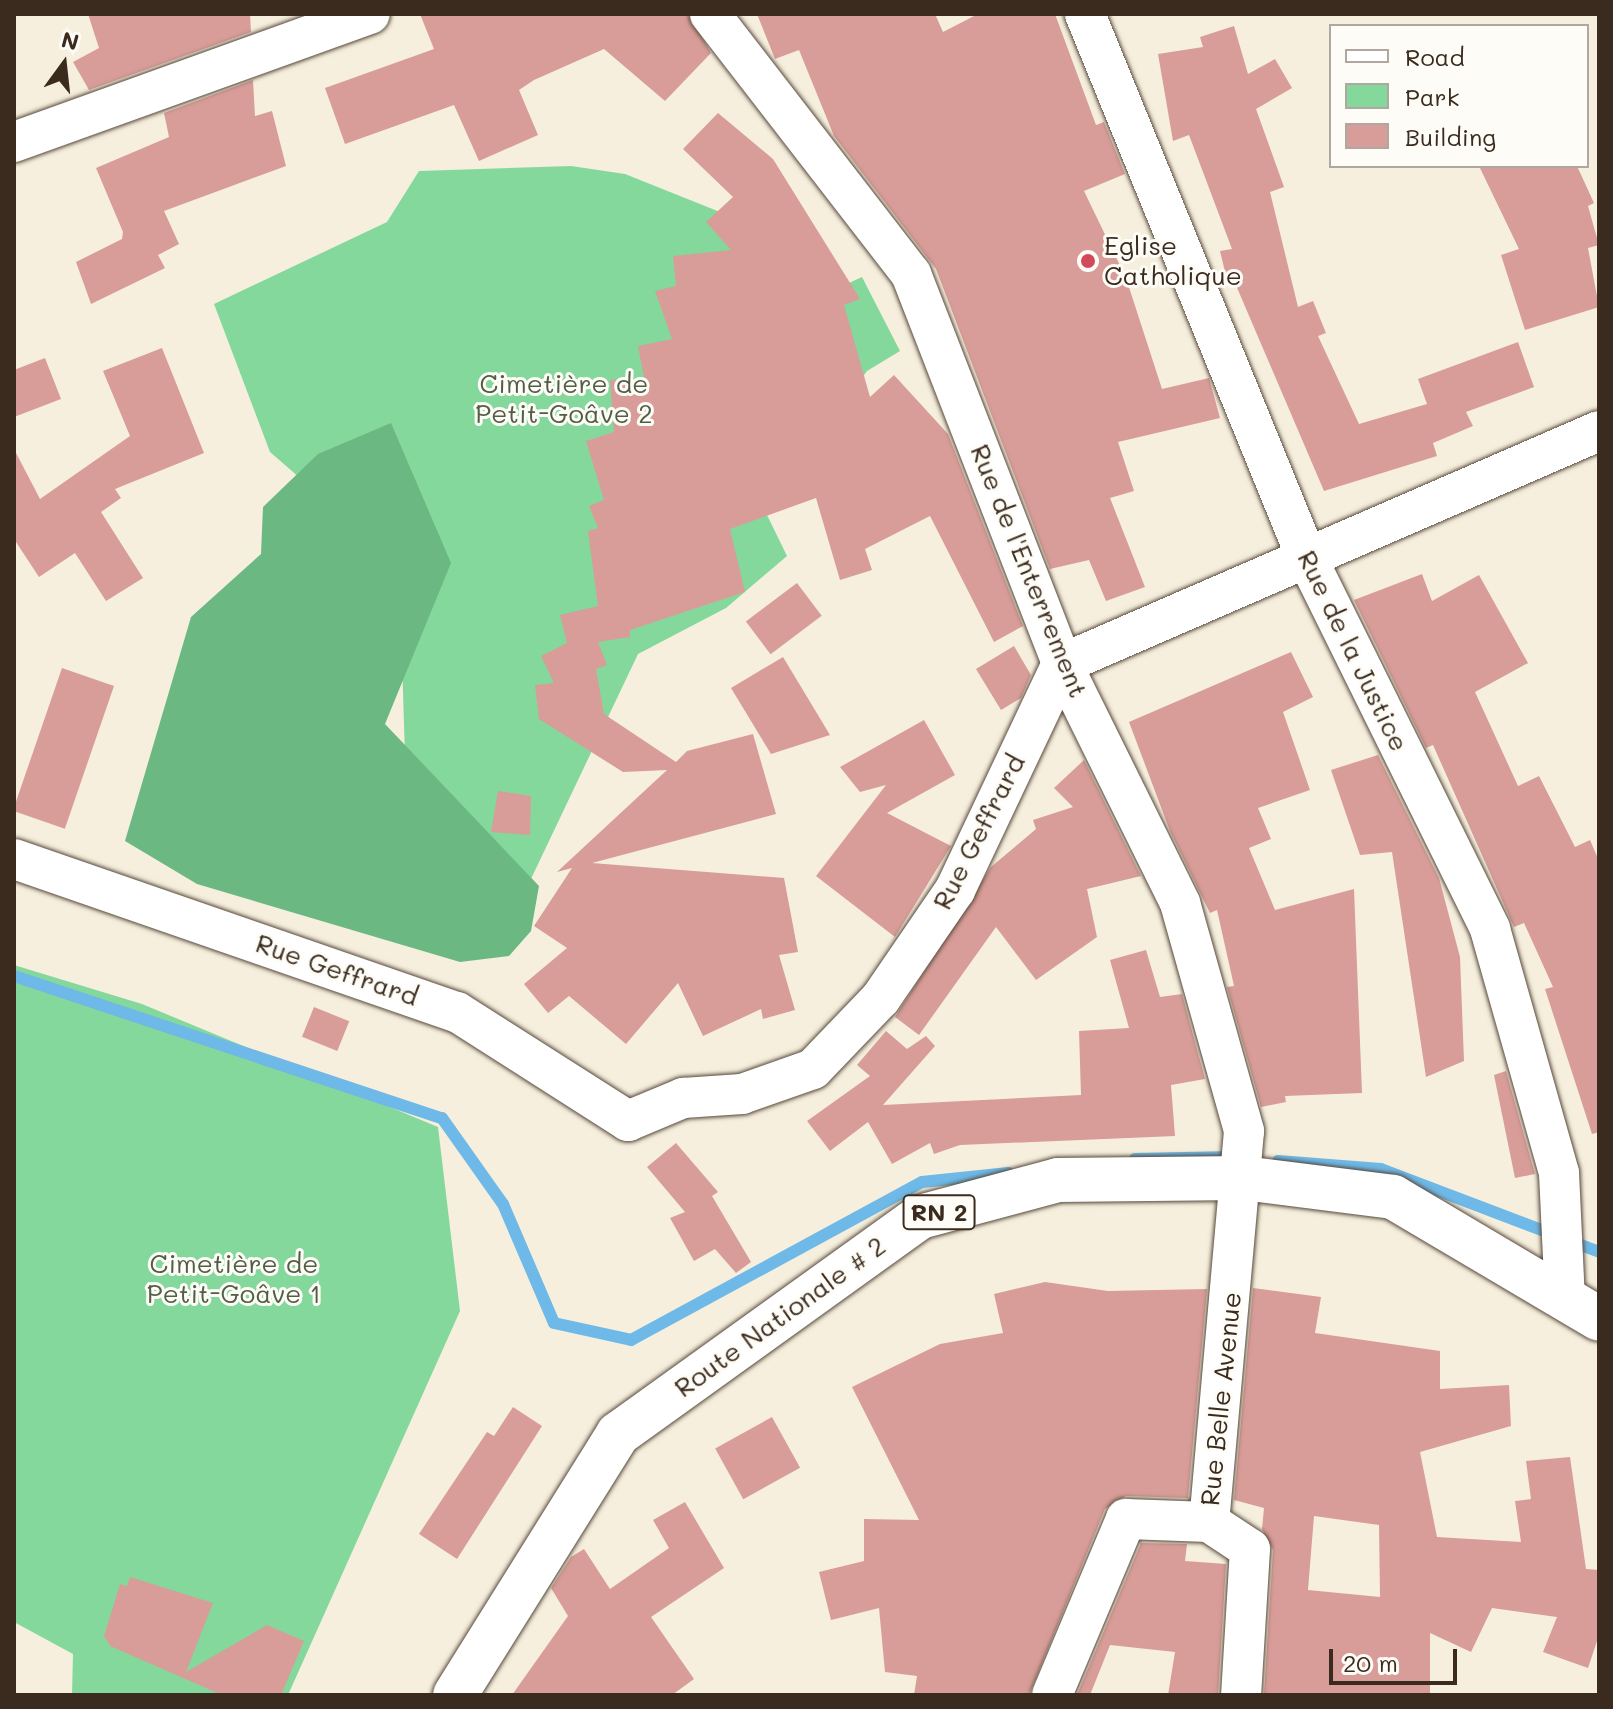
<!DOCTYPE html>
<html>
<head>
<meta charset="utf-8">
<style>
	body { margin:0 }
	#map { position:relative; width:1613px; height:1709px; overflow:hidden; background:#f6efdd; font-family:Mali,sans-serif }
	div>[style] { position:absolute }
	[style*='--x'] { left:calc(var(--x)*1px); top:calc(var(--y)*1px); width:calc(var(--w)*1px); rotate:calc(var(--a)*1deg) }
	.green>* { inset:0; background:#84d89b }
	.forest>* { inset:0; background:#6bb883 }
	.stream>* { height:12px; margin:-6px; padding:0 6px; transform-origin:6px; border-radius:6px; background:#6eb9e7 }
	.building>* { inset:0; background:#d89d98; transform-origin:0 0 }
	.roads { filter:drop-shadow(0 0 2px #57483b) drop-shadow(0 0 2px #57483b) }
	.minor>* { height:40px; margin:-20px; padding:0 20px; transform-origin:20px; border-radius:20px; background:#fff }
	.primary>* { height:44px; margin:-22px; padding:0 22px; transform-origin:22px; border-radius:22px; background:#fff }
	.dots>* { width:22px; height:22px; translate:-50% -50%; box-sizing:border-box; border:4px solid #fdfcf7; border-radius:50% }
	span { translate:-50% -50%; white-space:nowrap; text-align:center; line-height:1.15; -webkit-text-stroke:6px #fdfcf7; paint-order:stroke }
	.shield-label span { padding:2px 6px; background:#fdfcf7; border:2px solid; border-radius:6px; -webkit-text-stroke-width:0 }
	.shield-label { font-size:24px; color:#3b2a1e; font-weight:700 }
	.poi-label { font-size:26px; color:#3b2a1e }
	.left { translate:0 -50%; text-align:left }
	.park-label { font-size:26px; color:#515e44 }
	.street-label { font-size:26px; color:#3b2a1e }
	.frame { position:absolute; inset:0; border:16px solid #3b2a1e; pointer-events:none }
	.legend { position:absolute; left:1329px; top:24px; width:260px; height:144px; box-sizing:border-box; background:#fdfcf7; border:2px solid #afa8a0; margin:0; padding:10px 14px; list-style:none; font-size:24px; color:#3b2a1e }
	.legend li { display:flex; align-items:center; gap:16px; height:40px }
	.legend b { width:40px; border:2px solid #afa8a0 }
	.north { position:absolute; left:24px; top:24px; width:80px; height:80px; -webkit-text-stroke:6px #fdfcf7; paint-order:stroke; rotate:15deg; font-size:22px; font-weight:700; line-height:32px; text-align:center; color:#3b2a1e }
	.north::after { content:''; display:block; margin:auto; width:28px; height:36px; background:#3b2a1e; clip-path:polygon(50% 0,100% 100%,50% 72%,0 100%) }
	.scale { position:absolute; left:1329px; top:1649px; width:128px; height:36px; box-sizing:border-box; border:4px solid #3b2a1e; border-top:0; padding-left:10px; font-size:24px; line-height:28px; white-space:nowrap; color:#3b2a1e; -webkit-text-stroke:6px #fdfcf7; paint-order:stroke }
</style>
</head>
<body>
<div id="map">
	<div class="green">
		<i style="clip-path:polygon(571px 166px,625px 174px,735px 218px,799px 306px,862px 277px,900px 351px,867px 371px,766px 513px,787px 556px,726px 608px,638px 654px,530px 881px,408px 852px,399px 564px,270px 452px,214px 304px,387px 222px,419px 171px)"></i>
		<i style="clip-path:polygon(14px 965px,142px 1004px,438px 1127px,460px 1311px,288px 1695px,72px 1695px,73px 1654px,14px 1622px)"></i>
	</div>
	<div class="forest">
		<i style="clip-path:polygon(391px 423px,451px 563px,385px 724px,539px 886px,531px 931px,509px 956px,460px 962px,197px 884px,125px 841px,191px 617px,261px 554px,263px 507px,318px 454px)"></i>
	</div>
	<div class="stream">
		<i style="--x:14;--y:976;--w:451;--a:18.4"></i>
		<i style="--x:442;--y:1118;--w:105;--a:54.7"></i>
		<i style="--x:503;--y:1204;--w:129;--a:66.8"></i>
		<i style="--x:554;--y:1323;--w:79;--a:12.4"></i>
		<i style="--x:631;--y:1340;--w:331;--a:-28.5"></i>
		<i style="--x:922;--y:1182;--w:87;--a:-5.9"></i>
		<i style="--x:1135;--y:1159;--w:97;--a:-1.2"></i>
		<i style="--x:1278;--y:1161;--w:103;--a:4.4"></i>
		<i style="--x:1381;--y:1169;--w:233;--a:20.8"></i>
	</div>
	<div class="building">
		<i style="clip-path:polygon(88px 14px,250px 14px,251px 32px,89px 90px,73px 62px,99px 48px)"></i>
		<i style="clip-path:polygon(420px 14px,688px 14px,711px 53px,665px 101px,604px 49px,534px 80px,519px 90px,538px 135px,479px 161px,454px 105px,345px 144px,325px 88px,434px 49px)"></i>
		<i style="clip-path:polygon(757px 14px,935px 14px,943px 32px,978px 14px,1055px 14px,1096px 125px,1104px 122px,1125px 174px,1084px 191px,1126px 278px,1162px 389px,1209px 378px,1220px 418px,1118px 442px,1134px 491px,1110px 498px,1145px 587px,1106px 601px,1089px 560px,1050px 569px,936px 269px,834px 136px,799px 50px,775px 59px)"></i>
		<i style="clip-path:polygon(1234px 26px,1248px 74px,1275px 59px,1292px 88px,1256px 109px,1284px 187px,1270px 192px,1298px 307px,1313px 301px,1326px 333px,1318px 336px,1359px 424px,1427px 404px,1418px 379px,1518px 342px,1534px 387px,1466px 412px,1473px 426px,1433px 443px,1437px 456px,1324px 491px,1235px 283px,1228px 284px,1220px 251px,1232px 249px,1189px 135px,1173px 141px,1158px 54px,1203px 47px,1200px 37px)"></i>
		<i style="clip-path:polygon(253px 80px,255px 116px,272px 111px,286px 166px,164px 211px,179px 244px,158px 255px,165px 268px,91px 304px,76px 262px,122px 239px,123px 232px,96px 168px,169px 137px,164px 113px)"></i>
		<i style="clip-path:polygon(718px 113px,773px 159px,860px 299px,844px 305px,870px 397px,894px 375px,948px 434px,1023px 626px,994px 642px,930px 516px,865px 549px,872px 570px,840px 580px,816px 498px,730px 529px,745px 592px,630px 630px,630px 637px,598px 642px,607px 665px,596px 669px,604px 714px,676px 762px,687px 751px,753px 734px,776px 814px,592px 863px,784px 878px,798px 952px,779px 955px,795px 1010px,763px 1019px,761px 1009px,703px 1036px,678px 983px,626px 1044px,569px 996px,548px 1013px,524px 984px,567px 948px,534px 926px,572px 868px,557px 872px,667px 770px,623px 772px,539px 719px,535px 685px,554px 683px,541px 656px,567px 643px,560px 615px,598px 606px,588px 531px,598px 528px,589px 506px,604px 500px,586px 441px,614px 432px,610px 380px,644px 378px,638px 346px,672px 339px,655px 291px,676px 286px,673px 256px,731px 250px,706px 222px,733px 197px,683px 149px)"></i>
		<i style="clip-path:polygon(1479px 166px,1577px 166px,1594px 203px,1588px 206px,1599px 245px,1588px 248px,1599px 307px,1525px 330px,1501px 255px,1519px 249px)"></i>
		<i style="clip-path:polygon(162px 348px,204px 453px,115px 489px,121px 498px,101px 512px,143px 578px,106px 601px,75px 553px,39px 577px,14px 539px,14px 449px,40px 499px,130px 436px,103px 371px)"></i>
		<i style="clip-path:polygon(45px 358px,61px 399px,14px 417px,14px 370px)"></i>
		<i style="clip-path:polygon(1422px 574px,1432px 601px,1479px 575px,1528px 663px,1475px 692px,1518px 786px,1539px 776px,1575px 847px,1590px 840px,1599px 861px,1599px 1132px,1592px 1134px,1545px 989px,1553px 987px,1524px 923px,1514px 927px,1433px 745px,1426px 748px,1354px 600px)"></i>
		<i style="left:797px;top:583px;width:41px;height:64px;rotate:53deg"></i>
		<i style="clip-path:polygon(1014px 646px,1031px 675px,1021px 698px,1001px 710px,976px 669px)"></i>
		<i style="clip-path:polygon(1291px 652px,1313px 697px,1283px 712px,1310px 790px,1258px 808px,1271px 839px,1249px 848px,1275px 910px,1354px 889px,1362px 1093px,1285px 1096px,1286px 1102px,1261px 1107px,1227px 987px,1234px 986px,1217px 910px,1210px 913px,1170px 831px,1129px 722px)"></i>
		<i style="clip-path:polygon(783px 657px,830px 735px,771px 754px,731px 688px)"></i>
		<i style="left:62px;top:668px;width:55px;height:151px;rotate:19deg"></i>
		<i style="clip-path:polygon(924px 720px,955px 775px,887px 813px,951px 846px,895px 937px,816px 876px,886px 785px,860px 792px,840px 767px)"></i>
		<i style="clip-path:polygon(1378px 755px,1439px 878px,1460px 957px,1464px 1061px,1426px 1077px,1392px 852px,1360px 855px,1331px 770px)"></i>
		<i style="clip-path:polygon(1084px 760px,1141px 876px,1087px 889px,1097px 937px,1036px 980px,996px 927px,919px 1035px,895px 1017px,991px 867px,1036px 829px,1033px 820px,1073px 807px,1054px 788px)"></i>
		<i style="clip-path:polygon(498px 791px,531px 796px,530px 835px,491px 832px)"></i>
		<i style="clip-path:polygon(1146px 950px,1160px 997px,1182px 994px,1205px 1079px,1171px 1085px,1175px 1136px,960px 1145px,934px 1154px,930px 1143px,892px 1164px,868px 1122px,830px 1151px,807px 1121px,870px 1076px,857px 1065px,886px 1031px,907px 1049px,926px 1036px,935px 1046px,883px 1105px,1081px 1095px,1079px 1031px,1129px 1028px,1110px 960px)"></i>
		<i style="left:314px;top:1007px;width:38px;height:32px;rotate:22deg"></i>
		<i style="clip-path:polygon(1506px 1071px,1535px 1174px,1515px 1178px,1494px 1075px)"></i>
		<i style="clip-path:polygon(676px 1143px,718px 1192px,712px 1196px,751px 1262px,736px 1273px,715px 1249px,694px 1261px,670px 1218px,685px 1212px,647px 1167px)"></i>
		<i style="clip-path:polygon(1045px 1282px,1108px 1291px,1207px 1289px,1188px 1498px,1126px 1496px,1105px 1509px,1029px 1695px,914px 1695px,917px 1676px,885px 1672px,879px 1608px,831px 1620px,819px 1572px,864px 1561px,864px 1519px,919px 1520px,852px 1387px,940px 1344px,1003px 1333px,994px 1294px)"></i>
		<i style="clip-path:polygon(evenodd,1253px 1288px,1321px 1297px,1315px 1333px,1440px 1351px,1440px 1389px,1509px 1385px,1511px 1426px,1420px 1452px,1437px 1537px,1521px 1542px,1515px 1501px,1531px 1499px,1526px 1461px,1570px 1457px,1586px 1569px,1599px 1570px,1599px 1635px,1588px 1668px,1543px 1652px,1557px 1617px,1492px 1608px,1471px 1652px,1430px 1633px,1430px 1695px,1264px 1695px,1273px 1550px,1262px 1529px,1264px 1508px,1234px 1500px,1253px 1288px,1314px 1516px,1379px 1525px,1380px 1597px,1308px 1590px,1314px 1516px)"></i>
		<i style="clip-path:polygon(513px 1407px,542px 1426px,457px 1559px,419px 1534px,487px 1432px,494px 1436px)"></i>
		<i style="left:772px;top:1417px;width:58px;height:65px;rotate:61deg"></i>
		<i style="clip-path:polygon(685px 1502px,724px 1568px,651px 1617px,694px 1679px,672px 1695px,512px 1695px,568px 1616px,551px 1588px,571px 1557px,584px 1549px,610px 1589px,669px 1548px,653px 1520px)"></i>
		<i style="clip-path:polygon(1141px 1543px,1187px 1544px,1185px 1561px,1226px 1564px,1218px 1695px,1168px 1695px,1175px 1652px,1110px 1645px,1090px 1695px,1077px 1695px)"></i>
		<i style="clip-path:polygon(130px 1577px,213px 1603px,186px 1672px,267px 1625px,304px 1641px,281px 1695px,222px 1695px,110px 1646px,104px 1636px,120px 1584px,127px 1586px)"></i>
	</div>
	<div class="roads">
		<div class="minor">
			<i style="--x:710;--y:14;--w:329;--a:52.3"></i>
			<i style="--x:911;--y:274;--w:418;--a:68.8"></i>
			<i style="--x:1062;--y:664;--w:267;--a:63.7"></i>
			<i style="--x:1180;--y:903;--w:237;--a:74.3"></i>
			<i style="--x:1244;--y:1131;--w:393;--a:95.1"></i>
			<i style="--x:1209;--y:1522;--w:49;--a:33.4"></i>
			<i style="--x:1250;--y:1549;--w:146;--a:93.5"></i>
			<i style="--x:1085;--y:14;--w:583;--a:67.83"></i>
			<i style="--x:1305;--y:554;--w:418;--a:63.7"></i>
			<i style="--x:1490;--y:929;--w:254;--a:74.2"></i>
			<i style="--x:1559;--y:1173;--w:127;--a:87.3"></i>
			<i style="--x:14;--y:142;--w:378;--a:-19.8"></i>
			<i style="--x:14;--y:859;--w:469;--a:19.1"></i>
			<i style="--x:457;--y:1012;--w:203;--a:32.5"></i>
			<i style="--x:628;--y:1121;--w:60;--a:-22.7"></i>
			<i style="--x:683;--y:1098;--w:59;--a:-3.9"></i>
			<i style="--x:742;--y:1094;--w:75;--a:-19.4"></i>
			<i style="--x:813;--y:1069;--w:98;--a:-46.2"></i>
			<i style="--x:881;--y:998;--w:131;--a:-55.6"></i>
			<i style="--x:955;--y:890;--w:250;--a:-64.7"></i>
			<i style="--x:1062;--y:664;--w:585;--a:-23.46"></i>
			<i style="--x:1052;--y:1695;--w:191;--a:-67.2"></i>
			<i style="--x:1126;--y:1519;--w:83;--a:2.1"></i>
		</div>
		<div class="primary">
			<i style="--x:455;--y:1695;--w:308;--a:-58"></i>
			<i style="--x:618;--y:1434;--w:372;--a:-35.7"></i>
			<i style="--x:920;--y:1217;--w:143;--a:-15"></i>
			<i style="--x:1058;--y:1180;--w:185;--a:-0.6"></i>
			<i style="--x:1243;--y:1178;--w:151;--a:7.2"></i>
			<i style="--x:1393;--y:1197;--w:239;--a:30.6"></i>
		</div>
	</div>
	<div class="dots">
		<i style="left:1088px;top:261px;background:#d1495b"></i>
	</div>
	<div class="shield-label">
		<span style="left:939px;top:1212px">RN 2</span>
	</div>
	<div class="poi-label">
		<span class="left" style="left:1104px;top:261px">Eglise<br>Catholique</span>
	</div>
	<div class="park-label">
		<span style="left:564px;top:399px">Cimetière de<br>Petit-Goâve 2</span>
		<span style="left:234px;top:1279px">Cimetière de<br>Petit-Goâve 1</span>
	</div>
	<div class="street-label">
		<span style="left:1029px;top:571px;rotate:68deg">Rue de l'Enterrement</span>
		<span style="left:1353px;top:651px;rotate:64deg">Rue de la Justice</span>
		<span style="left:979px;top:832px;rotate:-63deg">Rue Geffrard</span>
		<span style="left:337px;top:970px;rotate:19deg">Rue Geffrard</span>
		<span style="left:780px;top:1317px;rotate:-36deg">Route Nationale # 2</span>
		<span style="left:1221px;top:1399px;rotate:-84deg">Rue Belle Avenue</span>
	</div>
	<div class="frame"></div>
	<ul class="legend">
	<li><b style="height:10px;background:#fff"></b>Road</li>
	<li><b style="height:22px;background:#84d89b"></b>Park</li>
	<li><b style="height:22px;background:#d89d98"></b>Building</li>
	</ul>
	<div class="north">N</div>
	<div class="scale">20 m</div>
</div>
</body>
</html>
